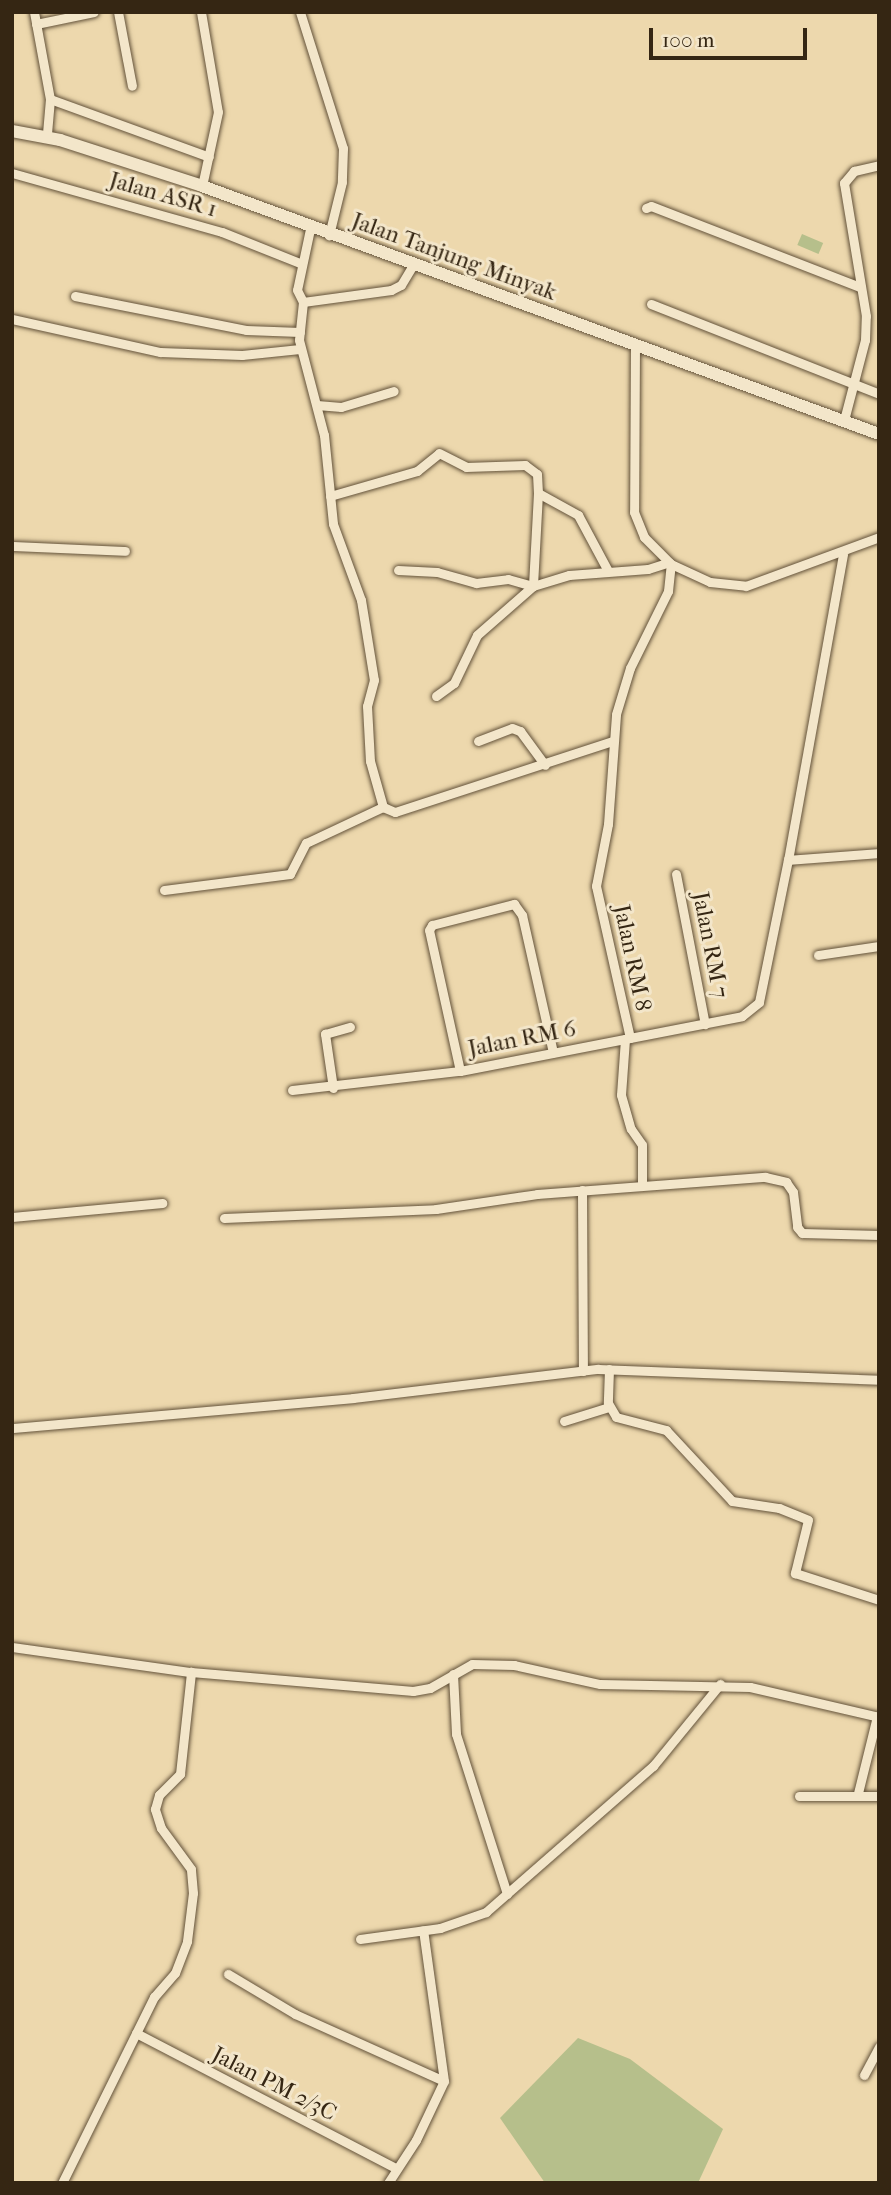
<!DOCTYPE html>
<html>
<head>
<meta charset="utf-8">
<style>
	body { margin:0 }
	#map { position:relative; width:891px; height:2195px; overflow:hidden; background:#edd8ad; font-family:"IM FELL French Canon",serif }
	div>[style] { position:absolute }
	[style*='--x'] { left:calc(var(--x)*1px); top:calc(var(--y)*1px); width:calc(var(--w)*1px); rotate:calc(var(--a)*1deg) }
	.green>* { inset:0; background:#b6bf8b; transform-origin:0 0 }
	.roads { filter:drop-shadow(0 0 2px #63523a) drop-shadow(0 0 2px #63523a) }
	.street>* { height:9px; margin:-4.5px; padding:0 4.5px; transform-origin:4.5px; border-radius:4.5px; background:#f3e6ca }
	.secondary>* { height:12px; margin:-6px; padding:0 6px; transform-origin:6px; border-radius:6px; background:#f3e6ca }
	span { translate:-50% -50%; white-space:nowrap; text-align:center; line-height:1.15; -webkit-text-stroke:6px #f3e6ca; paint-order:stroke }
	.street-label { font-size:23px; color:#352613 }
	.frame { position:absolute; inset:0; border:14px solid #352613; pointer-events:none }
	.scale { position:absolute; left:649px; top:28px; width:158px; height:32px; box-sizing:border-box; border:4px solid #352613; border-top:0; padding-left:9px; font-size:21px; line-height:24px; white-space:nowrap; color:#352613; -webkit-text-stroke:5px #f3e6ca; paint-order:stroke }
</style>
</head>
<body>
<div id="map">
	<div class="green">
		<i style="left:802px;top:234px;width:23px;height:12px;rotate:23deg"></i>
		<i style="clip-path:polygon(578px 2038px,630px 2059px,723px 2129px,698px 2183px,545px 2183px,500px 2118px)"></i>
	</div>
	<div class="roads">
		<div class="street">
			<i style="--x:34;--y:12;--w:88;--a:79.6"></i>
			<i style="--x:50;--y:99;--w:38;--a:95"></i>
			<i style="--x:118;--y:12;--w:75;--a:79.3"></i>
			<i style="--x:201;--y:12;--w:101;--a:80.4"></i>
			<i style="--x:218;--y:112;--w:76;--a:102.2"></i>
			<i style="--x:300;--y:12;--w:143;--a:72.5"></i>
			<i style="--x:343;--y:148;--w:34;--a:92"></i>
			<i style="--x:342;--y:182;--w:55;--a:103.8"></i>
			<i style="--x:36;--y:24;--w:59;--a:-11.7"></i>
			<i style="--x:50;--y:99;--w:169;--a:20"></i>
			<i style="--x:12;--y:173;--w:218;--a:15.7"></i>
			<i style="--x:222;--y:232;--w:84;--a:21.7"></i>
			<i style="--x:646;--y:208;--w:5;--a:-22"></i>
			<i style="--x:651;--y:206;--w:224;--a:21.2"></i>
			<i style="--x:310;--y:229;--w:62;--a:102"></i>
			<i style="--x:297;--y:290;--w:13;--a:63"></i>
			<i style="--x:303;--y:302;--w:38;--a:96"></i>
			<i style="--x:299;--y:340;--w:98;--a:75.3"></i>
			<i style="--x:324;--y:435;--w:89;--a:84.2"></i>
			<i style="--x:333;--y:524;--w:81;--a:69.8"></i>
			<i style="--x:361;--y:600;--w:81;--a:80.8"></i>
			<i style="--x:374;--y:680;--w:27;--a:105"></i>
			<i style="--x:367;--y:706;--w:55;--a:86.9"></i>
			<i style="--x:370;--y:761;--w:48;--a:74.2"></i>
			<i style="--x:383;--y:807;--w:13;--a:23"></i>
			<i style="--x:395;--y:812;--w:228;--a:-18.1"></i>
			<i style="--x:75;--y:296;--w:174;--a:11.2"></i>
			<i style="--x:246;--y:330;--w:54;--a:2.1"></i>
			<i style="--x:303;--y:302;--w:89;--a:-7.8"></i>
			<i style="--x:391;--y:290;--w:11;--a:-27"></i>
			<i style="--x:401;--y:285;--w:23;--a:-59"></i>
			<i style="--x:651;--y:304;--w:245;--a:21.5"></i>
			<i style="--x:12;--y:319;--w:152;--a:12.6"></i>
			<i style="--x:160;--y:352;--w:82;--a:2.1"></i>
			<i style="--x:242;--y:355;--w:58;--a:-5.9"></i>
			<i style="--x:635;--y:344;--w:168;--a:90.3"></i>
			<i style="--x:634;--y:512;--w:27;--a:68"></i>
			<i style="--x:644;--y:537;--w:38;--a:45"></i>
			<i style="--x:671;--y:564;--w:43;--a:24.8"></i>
			<i style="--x:710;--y:582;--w:36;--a:6"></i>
			<i style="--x:746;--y:586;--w:142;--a:-20.2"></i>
			<i style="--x:317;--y:405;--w:24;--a:5"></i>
			<i style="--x:341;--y:407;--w:55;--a:-16.8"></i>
			<i style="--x:844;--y:420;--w:83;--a:-75.3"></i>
			<i style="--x:865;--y:340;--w:24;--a:-88"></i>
			<i style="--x:866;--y:316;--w:135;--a:-99.4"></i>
			<i style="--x:844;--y:183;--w:16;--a:-50"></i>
			<i style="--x:854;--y:171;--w:26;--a:-13"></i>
			<i style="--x:538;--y:493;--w:46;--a:28.8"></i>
			<i style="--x:578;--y:515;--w:64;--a:61.8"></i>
			<i style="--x:330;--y:496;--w:91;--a:-16"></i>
			<i style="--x:417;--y:471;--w:28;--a:-39"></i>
			<i style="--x:439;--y:453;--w:30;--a:27"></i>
			<i style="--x:466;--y:467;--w:59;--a:-1.9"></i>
			<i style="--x:525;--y:465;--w:15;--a:37"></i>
			<i style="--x:537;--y:474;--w:19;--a:87"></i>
			<i style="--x:538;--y:493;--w:93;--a:93.1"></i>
			<i style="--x:12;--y:546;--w:113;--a:2.5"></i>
			<i style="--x:398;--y:570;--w:39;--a:3"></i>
			<i style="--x:437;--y:572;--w:41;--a:15.8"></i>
			<i style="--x:476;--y:583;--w:32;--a:-7"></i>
			<i style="--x:508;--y:579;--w:26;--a:16"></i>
			<i style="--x:436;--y:696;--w:22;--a:-36"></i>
			<i style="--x:454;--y:683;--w:53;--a:-64.4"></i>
			<i style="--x:477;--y:635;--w:74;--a:-41.2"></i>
			<i style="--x:533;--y:586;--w:38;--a:-17"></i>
			<i style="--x:569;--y:575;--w:79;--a:-4.3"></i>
			<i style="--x:648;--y:569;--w:22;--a:-18"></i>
			<i style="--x:478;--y:741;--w:36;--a:-21"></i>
			<i style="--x:512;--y:728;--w:9;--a:21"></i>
			<i style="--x:520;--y:731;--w:42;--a:53.7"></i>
			<i style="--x:788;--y:860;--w:311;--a:-79.8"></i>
			<i style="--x:676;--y:874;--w:153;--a:79.1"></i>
			<i style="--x:164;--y:890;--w:127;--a:-7.2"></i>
			<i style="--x:290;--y:874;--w:35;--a:-63"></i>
			<i style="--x:306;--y:843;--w:85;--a:-25.1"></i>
			<i style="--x:818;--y:955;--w:62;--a:-8.4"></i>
			<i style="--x:630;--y:1038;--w:156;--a:-102.6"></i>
			<i style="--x:596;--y:886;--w:63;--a:-79"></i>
			<i style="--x:608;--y:824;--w:110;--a:-85.8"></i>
			<i style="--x:616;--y:714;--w:48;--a:-73.1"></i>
			<i style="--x:630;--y:668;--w:86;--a:-63.7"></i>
			<i style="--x:668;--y:591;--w:27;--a:-84"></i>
			<i style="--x:625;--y:1039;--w:56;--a:94.1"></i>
			<i style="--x:621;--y:1095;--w:35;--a:74"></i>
			<i style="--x:631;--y:1129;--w:19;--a:55"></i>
			<i style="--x:642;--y:1145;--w:40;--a:90"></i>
			<i style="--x:460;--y:1071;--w:144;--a:-102.4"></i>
			<i style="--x:429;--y:930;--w:6;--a:-59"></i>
			<i style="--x:432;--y:925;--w:85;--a:-14.4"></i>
			<i style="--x:514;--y:904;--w:14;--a:54"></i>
			<i style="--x:522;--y:915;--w:141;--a:77.3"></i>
			<i style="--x:333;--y:1088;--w:55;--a:-98.4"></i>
			<i style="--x:325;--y:1034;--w:26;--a:-16"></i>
			<i style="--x:292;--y:1090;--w:169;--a:-6.5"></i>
			<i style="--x:460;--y:1071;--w:287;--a:-11"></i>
			<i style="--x:742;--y:1016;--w:22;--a:-39"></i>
			<i style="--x:759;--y:1002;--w:145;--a:-78.5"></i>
			<i style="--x:788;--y:860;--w:91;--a:-4.4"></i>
			<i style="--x:582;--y:1190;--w:181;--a:89.7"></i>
			<i style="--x:12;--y:1217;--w:151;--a:-5.3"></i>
			<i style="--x:224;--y:1218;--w:212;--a:-2.4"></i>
			<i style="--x:436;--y:1209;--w:102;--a:-8.4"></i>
			<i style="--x:537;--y:1194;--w:229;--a:-4.3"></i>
			<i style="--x:765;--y:1177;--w:22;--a:13"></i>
			<i style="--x:786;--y:1182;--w:12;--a:55"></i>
			<i style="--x:793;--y:1192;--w:35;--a:83"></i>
			<i style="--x:797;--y:1227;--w:8;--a:50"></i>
			<i style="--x:802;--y:1233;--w:77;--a:1.5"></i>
			<i style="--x:609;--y:1369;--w:34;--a:92"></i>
			<i style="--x:608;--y:1403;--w:16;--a:60"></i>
			<i style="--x:616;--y:1417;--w:52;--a:14.6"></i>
			<i style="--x:666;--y:1430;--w:97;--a:47.1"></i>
			<i style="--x:732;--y:1501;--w:48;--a:8.5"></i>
			<i style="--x:779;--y:1508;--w:31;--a:22"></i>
			<i style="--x:808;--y:1520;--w:55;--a:103.8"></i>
			<i style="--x:795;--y:1573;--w:88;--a:17.8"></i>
			<i style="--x:564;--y:1421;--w:47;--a:-17.3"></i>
			<i style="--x:12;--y:1428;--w:342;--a:-5"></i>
			<i style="--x:353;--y:1398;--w:247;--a:-6.8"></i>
			<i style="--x:598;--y:1369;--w:281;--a:2.2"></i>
			<i style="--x:12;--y:1647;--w:181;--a:8"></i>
			<i style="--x:191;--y:1672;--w:223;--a:4.9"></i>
			<i style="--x:413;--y:1691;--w:17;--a:-10"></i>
			<i style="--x:430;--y:1688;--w:48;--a:-29.7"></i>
			<i style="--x:472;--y:1664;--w:42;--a:1.4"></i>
			<i style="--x:514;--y:1665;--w:88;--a:12.5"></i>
			<i style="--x:600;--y:1684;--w:150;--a:1.1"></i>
			<i style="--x:750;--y:1687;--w:132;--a:13.1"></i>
			<i style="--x:453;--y:1674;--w:60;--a:87.1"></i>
			<i style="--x:456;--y:1734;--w:168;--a:72.3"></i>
			<i style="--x:858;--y:1793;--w:79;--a:-76.1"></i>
			<i style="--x:799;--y:1796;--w:80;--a:0"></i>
			<i style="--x:360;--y:1939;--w:81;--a:-7.8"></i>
			<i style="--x:440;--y:1928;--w:49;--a:-19.2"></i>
			<i style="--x:486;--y:1912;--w:222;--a:-41.2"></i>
			<i style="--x:653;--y:1766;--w:106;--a:-50.7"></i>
			<i style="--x:228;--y:1974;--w:78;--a:30.8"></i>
			<i style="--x:295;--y:2014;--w:163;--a:24.2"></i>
			<i style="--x:136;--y:2033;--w:292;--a:27.5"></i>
			<i style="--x:864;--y:2075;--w:32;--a:-62"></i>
			<i style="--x:62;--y:2183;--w:208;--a:-63.7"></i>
			<i style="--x:154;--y:1997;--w:32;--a:-49"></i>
			<i style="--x:175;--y:1973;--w:34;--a:-69"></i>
			<i style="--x:187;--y:1941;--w:48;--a:-82.9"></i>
			<i style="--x:193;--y:1893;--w:24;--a:-95"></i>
			<i style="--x:191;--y:1869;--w:51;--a:-126.2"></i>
			<i style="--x:161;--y:1828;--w:20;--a:-108"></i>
			<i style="--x:155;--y:1809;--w:15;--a:-74"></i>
			<i style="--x:159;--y:1795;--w:30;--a:-45"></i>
			<i style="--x:180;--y:1774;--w:103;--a:-83.8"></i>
			<i style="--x:388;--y:2183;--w:51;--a:-56.9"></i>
			<i style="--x:416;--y:2140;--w:65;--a:-64.6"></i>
			<i style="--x:444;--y:2081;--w:152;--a:-97.9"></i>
		</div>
		<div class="secondary">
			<i style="--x:12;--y:131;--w:49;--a:10.6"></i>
			<i style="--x:60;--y:140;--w:149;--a:17.9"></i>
			<i style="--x:202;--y:186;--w:721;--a:20.12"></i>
		</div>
	</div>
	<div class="street-label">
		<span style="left:163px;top:195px;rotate:16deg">Jalan ASR 1</span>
		<span style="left:454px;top:257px;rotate:20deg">Jalan Tanjung Minyak</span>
		<span style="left:710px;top:945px;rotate:79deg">Jalan RM 7</span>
		<span style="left:632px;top:958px;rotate:78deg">Jalan RM 8</span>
		<span style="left:522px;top:1039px;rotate:-11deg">Jalan RM 6</span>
		<span style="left:274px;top:2084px;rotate:27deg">Jalan PM 2/3C</span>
	</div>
	<div class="frame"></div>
	<div class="scale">100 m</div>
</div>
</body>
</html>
